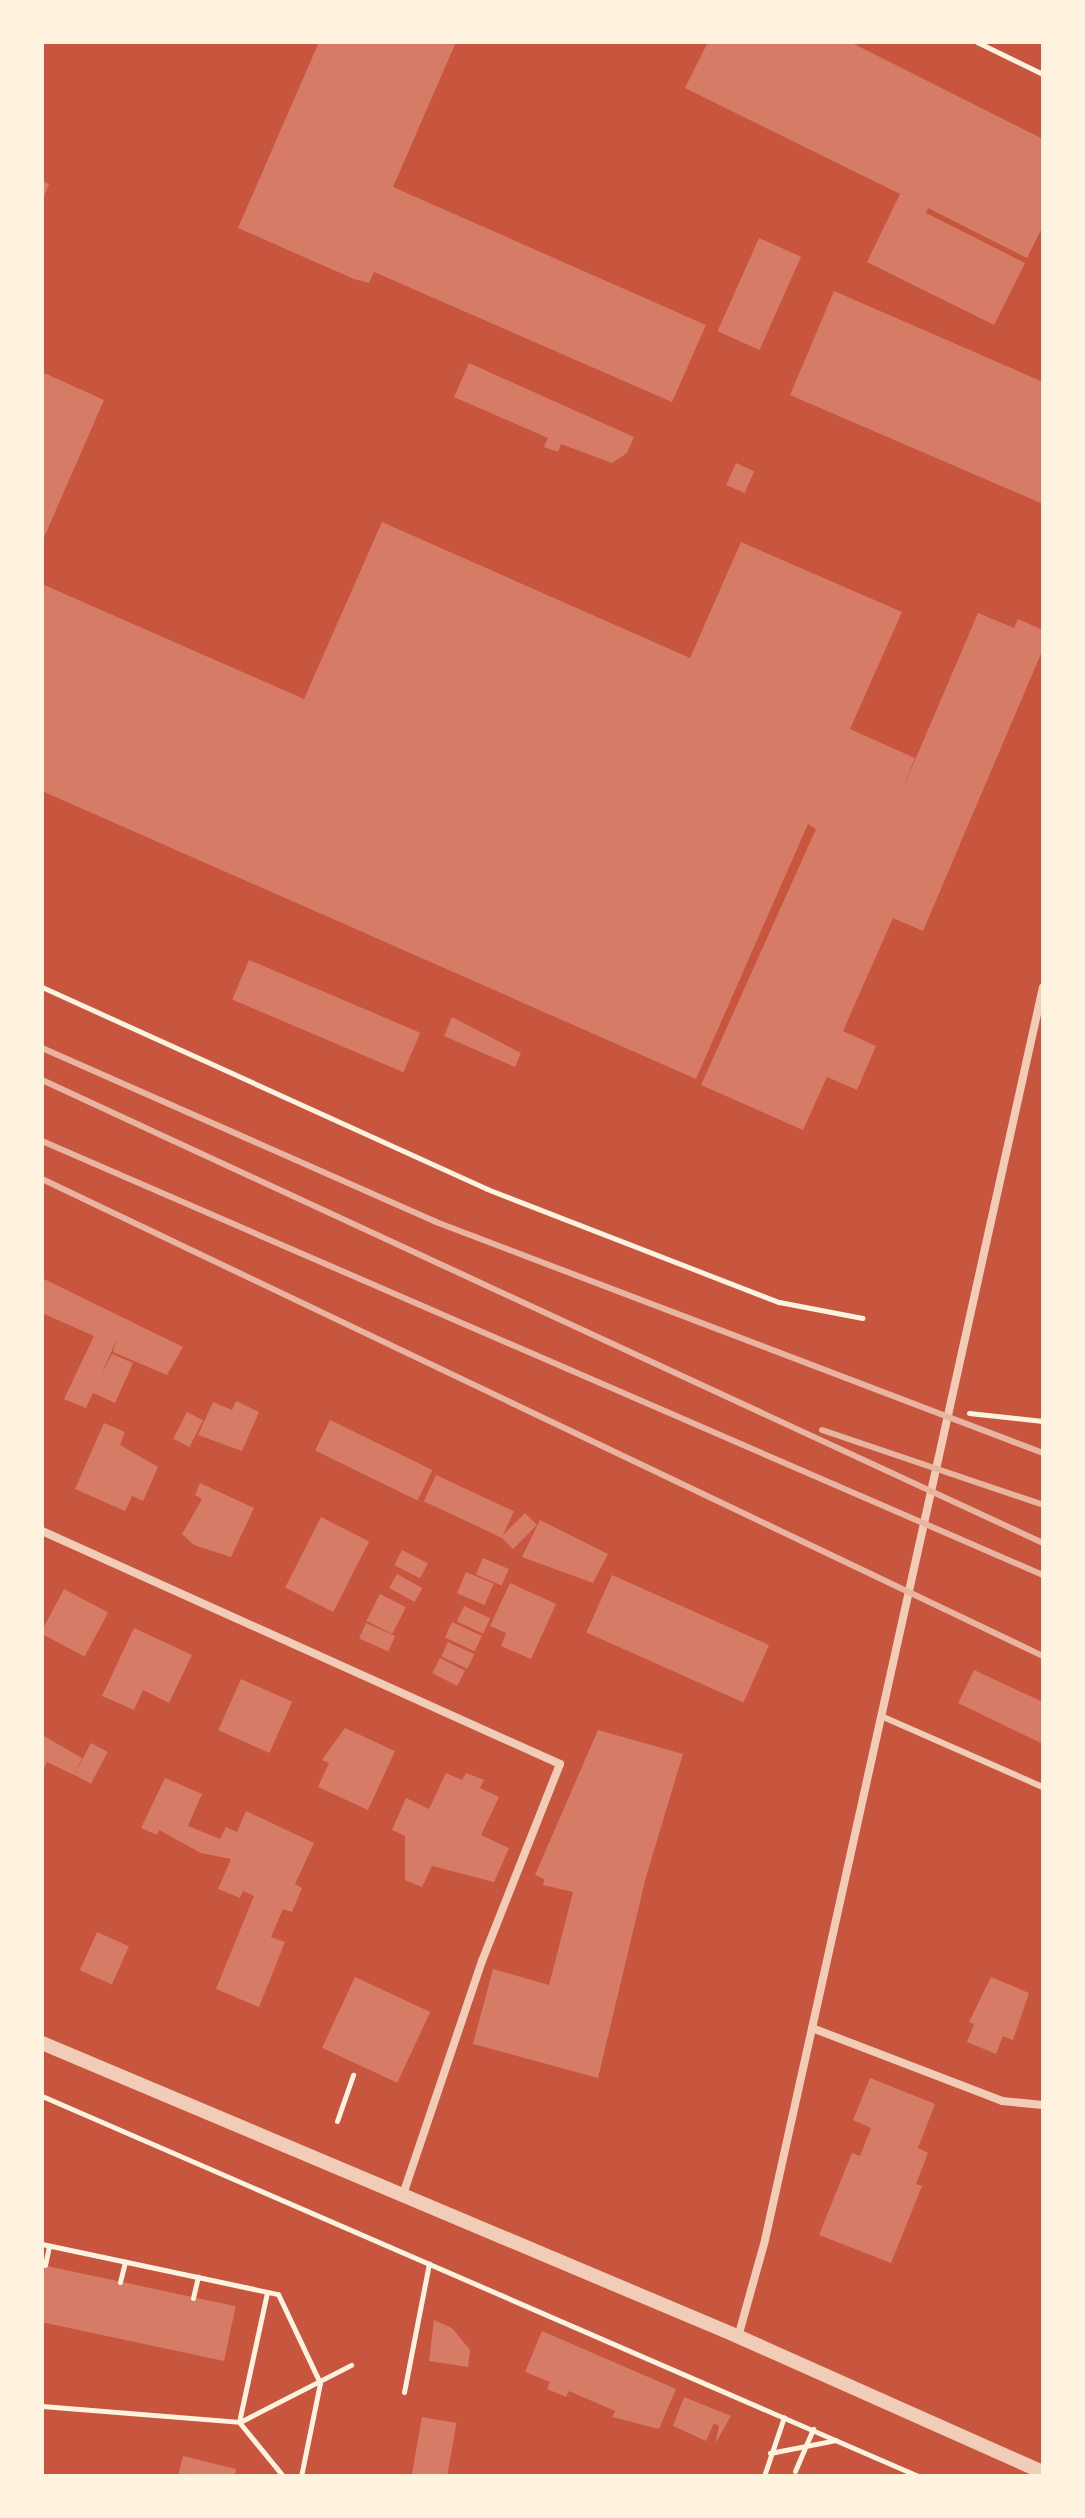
<!DOCTYPE html>
<html>
<head>
<meta charset="utf-8">
<style>
	body { margin:0 }
	#map { position:relative; width:1085px; height:2518px; overflow:hidden; background:#c8553d; font-family:"Public Sans",sans-serif }
	div>[style] { position:absolute }
	[style*='--x'] { left:calc(var(--x)*1px); top:calc(var(--y)*1px); width:calc(var(--w)*1px); rotate:calc(var(--a)*1deg) }
	.building>* { inset:0; background:#d67c66; transform-origin:0 0 }
	.path>* { height:5px; margin:-2.5px; padding:0 2.5px; transform-origin:2.5px; border-radius:2.5px; background:#fff3e0 }
	.service>* { height:6px; margin:-3px; padding:0 3px; transform-origin:3px; border-radius:3px; background:#f1ccb7 }
	.minor>* { height:8px; margin:-4px; padding:0 4px; transform-origin:4px; border-radius:4px; background:#f1ccb7 }
	.tertiary>* { height:14px; margin:-7px; padding:0 7px; transform-origin:7px; border-radius:7px; background:#f1ccb7 }
	.rail>* { height:6px; margin:-3px; padding:0 3px; transform-origin:3px; border-radius:3px; background:#e9b49f }
	span { translate:-50% -50%; white-space:nowrap; text-align:center; line-height:1.15; -webkit-text-stroke:8px #fff3e0; paint-order:stroke }
	.frame { position:absolute; inset:0; border:44px solid #fff3e0; pointer-events:none }
</style>
</head>
<body>
<div id="map">
	<div class="building">
		<i style="clip-path:polygon(319px 42px,456px 42px,393px 187px,706px 325px,672px 402px,374px 272px,369px 283px,354px 279px,238px 228px)"></i>
		<i style="clip-path:polygon(708px 42px,850px 42px,1043px 139px,1043px 226px,1027px 258px,928px 208px,926px 213px,1025px 263px,994px 325px,867px 262px,900px 194px,685px 88px)"></i>
		<i style="clip-path:polygon(42px 181px,49px 184px,42px 201px)"></i>
		<i style="left:759px;top:238px;width:46px;height:102px;rotate:24deg"></i>
		<i style="clip-path:polygon(834px 291px,1043px 382px,1043px 504px,790px 395px)"></i>
		<i style="clip-path:polygon(469px 363px,634px 437px,627px 453px,612px 463px,561px 444px,558px 452px,544px 447px,548px 438px,454px 397px)"></i>
		<i style="clip-path:polygon(42px 372px,104px 400px,42px 542px)"></i>
		<i style="left:736px;top:463px;width:20px;height:24px;rotate:24deg"></i>
		<i style="clip-path:polygon(382px 522px,690px 658px,741px 542px,902px 612px,850px 729px,915px 758px,901px 793px,978px 613px,1014px 628px,1018px 619px,1043px 630px,1043px 649px,923px 931px,893px 918px,843px 1031px,876px 1046px,857px 1090px,827px 1077px,803px 1130px,701px 1085px,816px 829px,808px 824px,696px 1079px,42px 791px,42px 584px,304px 699px)"></i>
		<i style="left:249px;top:960px;width:186px;height:43px;rotate:23deg"></i>
		<i style="clip-path:polygon(452px 1017px,521px 1053px,515px 1067px,444px 1036px)"></i>
		<i style="clip-path:polygon(42px 1278px,183px 1347px,167px 1375px,113px 1352px,117px 1339px,101px 1375px,112px 1354px,133px 1363px,115px 1403px,93px 1393px,86px 1408px,64px 1399px,94px 1336px,42px 1313px)"></i>
		<i style="clip-path:polygon(236px 1401px,259px 1412px,242px 1451px,198px 1435px,213px 1402px,232px 1410px)"></i>
		<i style="left:187px;top:1412px;width:18px;height:30px;rotate:27deg"></i>
		<i style="left:330px;top:1420px;width:114px;height:34px;rotate:26deg"></i>
		<i style="clip-path:polygon(104px 1423px,125px 1432px,120px 1445px,158px 1467px,143px 1501px,132px 1496px,125px 1511px,75px 1489px)"></i>
		<i style="left:436px;top:1475px;width:86px;height:29px;rotate:25deg"></i>
		<i style="clip-path:polygon(200px 1483px,254px 1508px,231px 1557px,194px 1545px,182px 1534px,202px 1499px,195px 1495px)"></i>
		<i style="left:525px;top:1513px;width:17px;height:34px;rotate:45deg"></i>
		<i style="left:321px;top:1517px;width:54px;height:79px;rotate:27deg"></i>
		<i style="clip-path:polygon(540px 1520px,608px 1554px,593px 1583px,522px 1557px)"></i>
		<i style="left:402px;top:1550px;width:29px;height:17px;rotate:27deg"></i>
		<i style="left:483px;top:1558px;width:28px;height:18px;rotate:23deg"></i>
		<i style="left:466px;top:1572px;width:30px;height:23px;rotate:23deg"></i>
		<i style="left:397px;top:1574px;width:29px;height:16px;rotate:29deg"></i>
		<i style="left:612px;top:1575px;width:172px;height:63px;rotate:24deg"></i>
		<i style="clip-path:polygon(510px 1583px,556px 1604px,531px 1659px,501px 1646px,506px 1633px,490px 1626px)"></i>
		<i style="left:64px;top:1589px;width:50px;height:50px;rotate:28deg"></i>
		<i style="left:380px;top:1594px;width:29px;height:30px;rotate:27deg"></i>
		<i style="left:464px;top:1606px;width:29px;height:17px;rotate:25deg"></i>
		<i style="left:452px;top:1622px;width:33px;height:17px;rotate:25deg"></i>
		<i style="left:366px;top:1623px;width:32px;height:17px;rotate:24deg"></i>
		<i style="clip-path:polygon(134px 1628px,192px 1655px,169px 1703px,143px 1690px,134px 1710px,102px 1696px)"></i>
		<i style="left:448px;top:1642px;width:29px;height:16px;rotate:25deg"></i>
		<i style="left:440px;top:1658px;width:28px;height:17px;rotate:27deg"></i>
		<i style="clip-path:polygon(974px 1670px,1043px 1702px,1043px 1744px,958px 1703px)"></i>
		<i style="left:241px;top:1679px;width:56px;height:56px;rotate:24deg"></i>
		<i style="clip-path:polygon(345px 1728px,395px 1751px,368px 1810px,318px 1787px,329px 1763px,322px 1760px)"></i>
		<i style="clip-path:polygon(598px 1730px,683px 1754px,646px 1877px,598px 2078px,473px 2044px,493px 1969px,549px 1985px,573px 1892px,543px 1885px,544px 1879px,535px 1875px)"></i>
		<i style="clip-path:polygon(42px 1735px,82px 1758px,74px 1775px,47px 1762px,42px 1773px)"></i>
		<i style="left:91px;top:1743px;width:19px;height:36px;rotate:28deg"></i>
		<i style="clip-path:polygon(446px 1773px,462px 1780px,466px 1773px,484px 1780px,480px 1788px,499px 1797px,481px 1835px,509px 1848px,494px 1882px,432px 1866px,422px 1887px,405px 1880px,405px 1836px,392px 1830px,406px 1798px,429px 1809px)"></i>
		<i style="clip-path:polygon(165px 1778px,202px 1794px,188px 1826px,220px 1839px,226px 1827px,237px 1832px,246px 1811px,314px 1843px,295px 1884px,302px 1888px,292px 1912px,283px 1909px,271px 1937px,285px 1942px,259px 2007px,216px 1989px,254px 1896px,243px 1891px,240px 1898px,218px 1889px,231px 1859px,201px 1853px,159px 1830px,157px 1835px,141px 1828px)"></i>
		<i style="left:97px;top:1932px;width:35px;height:42px;rotate:24deg"></i>
		<i style="left:355px;top:1977px;width:83px;height:78px;rotate:25deg"></i>
		<i style="clip-path:polygon(991px 1977px,1029px 1993px,1013px 2040px,1003px 2036px,996px 2054px,967px 2042px,974px 2024px,969px 2022px)"></i>
		<i style="clip-path:polygon(870px 2078px,935px 2104px,918px 2148px,928px 2153px,916px 2184px,922px 2186px,891px 2263px,819px 2235px,852px 2153px,860px 2156px,871px 2128px,853px 2120px)"></i>
		<i style="left:42px;top:2265px;width:198px;height:56px;rotate:12deg"></i>
		<i style="clip-path:polygon(434px 2320px,452px 2328px,470px 2350px,468px 2367px,429px 2361px)"></i>
		<i style="clip-path:polygon(542px 2331px,676px 2389px,659px 2429px,612px 2417px,615px 2411px,569px 2391px,566px 2397px,547px 2389px,550px 2382px,525px 2372px)"></i>
		<i style="clip-path:polygon(684px 2397px,731px 2416px,715px 2444px,719px 2426px,714px 2423px,706px 2441px,673px 2426px)"></i>
		<i style="left:422px;top:2417px;width:35px;height:60px;rotate:10deg"></i>
		<i style="clip-path:polygon(183px 2456px,236px 2469px,235px 2476px,178px 2476px)"></i>
	</div>
	<div class="path">
		<i style="--x:977;--y:42;--w:73;--a:25.9"></i>
		<i style="--x:42;--y:987;--w:489;--a:24.4"></i>
		<i style="--x:487;--y:1189;--w:313;--a:21.2"></i>
		<i style="--x:779;--y:1302;--w:85;--a:10.9"></i>
		<i style="--x:969;--y:1413;--w:74;--a:6.2"></i>
		<i style="--x:42;--y:2096;--w:955;--a:23.45"></i>
		<i style="--x:337;--y:2121;--w:49;--a:-70.8"></i>
		<i style="--x:42;--y:2244;--w:241;--a:12"></i>
		<i style="--x:278;--y:2294;--w:98;--a:64.7"></i>
		<i style="--x:320;--y:2383;--w:95;--a:101.5"></i>
		<i style="--x:45;--y:2265;--w:19;--a:-78"></i>
		<i style="--x:120;--y:2282;--w:21;--a:-76"></i>
		<i style="--x:193;--y:2298;--w:22;--a:-77"></i>
		<i style="--x:404;--y:2392;--w:131;--a:-79"></i>
		<i style="--x:42;--y:2406;--w:198;--a:4.6"></i>
		<i style="--x:239;--y:2422;--w:70;--a:50.8"></i>
		<i style="--x:239;--y:2422;--w:133;--a:-77.8"></i>
		<i style="--x:240;--y:2422;--w:125;--a:-27.2"></i>
		<i style="--x:770;--y:2453;--w:67;--a:-11.1"></i>
		<i style="--x:795;--y:2471;--w:46;--a:-66.8"></i>
		<i style="--x:746;--y:2476;--w:1;--a:0"></i>
		<i style="--x:764;--y:2476;--w:62;--a:-71.3"></i>
	</div>
	<div class="service">
		<i style="--x:881;--y:1716;--w:177;--a:23.7"></i>
	</div>
	<div class="minor">
		<i style="--x:42;--y:1531;--w:568;--a:24.22"></i>
		<i style="--x:560;--y:1764;--w:212;--a:111.6"></i>
		<i style="--x:482;--y:1961;--w:247;--a:108.7"></i>
		<i style="--x:812;--y:2028;--w:204;--a:21"></i>
		<i style="--x:1002;--y:2101;--w:41;--a:5.6"></i>
		<i style="--x:738;--y:2337;--w:101;--a:-74.4"></i>
		<i style="--x:765;--y:2240;--w:1283;--a:-77.49"></i>
	</div>
	<div class="tertiary">
		<i style="--x:42;--y:2043;--w:754;--a:22.86"></i>
		<i style="--x:737;--y:2336;--w:335;--a:24"></i>
	</div>
	<div class="rail">
		<i style="--x:42;--y:1048;--w:431;--a:23.8"></i>
		<i style="--x:436;--y:1222;--w:649;--a:20.83"></i>
		<i style="--x:42;--y:1080;--w:1103;--a:24.82"></i>
		<i style="--x:42;--y:1141;--w:1091;--a:23.44"></i>
		<i style="--x:42;--y:1179;--w:1109;--a:25.48"></i>
		<i style="--x:822;--y:1430;--w:233;--a:18.7"></i>
	</div>
	<div class="frame"></div>
</div>
</body>
</html>
